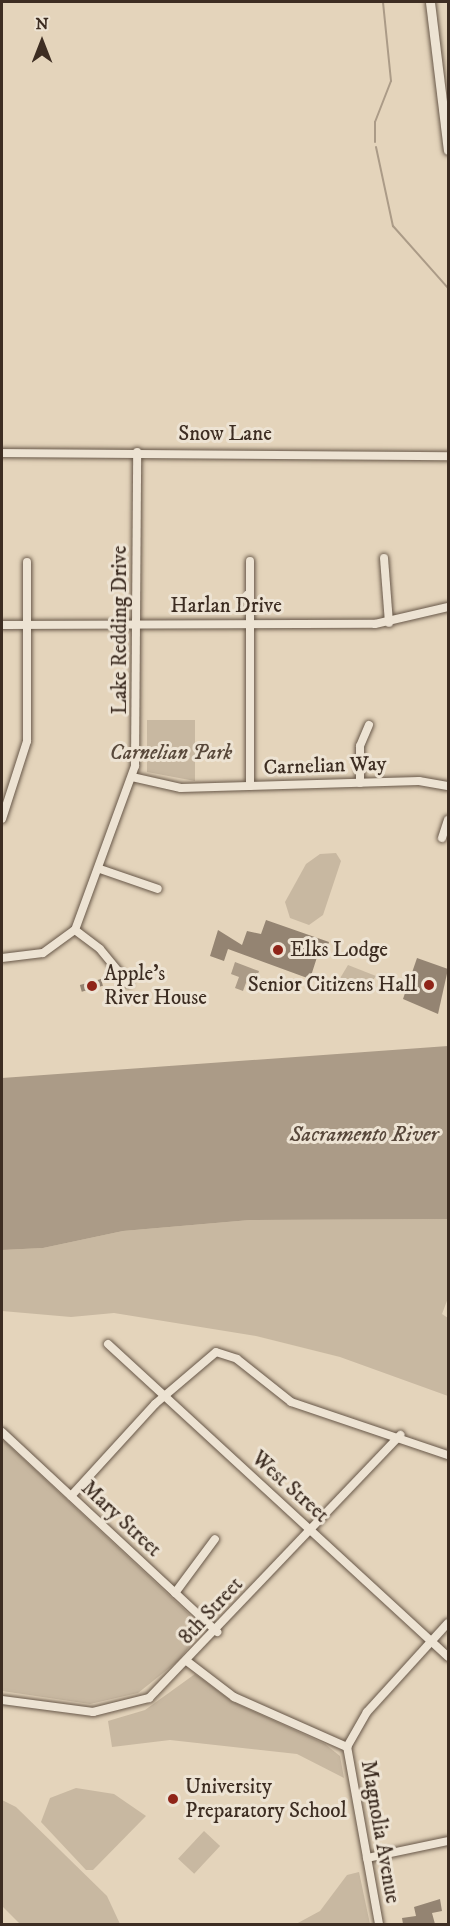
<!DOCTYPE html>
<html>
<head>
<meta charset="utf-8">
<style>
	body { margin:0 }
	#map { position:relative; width:450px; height:1926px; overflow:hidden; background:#e4d4bb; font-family:"IM FELL DW Pica",serif }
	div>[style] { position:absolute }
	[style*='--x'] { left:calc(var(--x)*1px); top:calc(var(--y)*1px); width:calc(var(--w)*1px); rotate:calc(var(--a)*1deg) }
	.green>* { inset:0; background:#c8b8a1; transform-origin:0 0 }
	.water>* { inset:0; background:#ab9b87 }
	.stream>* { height:2px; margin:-1px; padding:0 1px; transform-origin:1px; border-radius:1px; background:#ab9b87 }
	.building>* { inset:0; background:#948472; transform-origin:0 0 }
	.roads { filter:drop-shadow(0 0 2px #675748) drop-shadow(0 0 2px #675748) }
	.minor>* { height:8px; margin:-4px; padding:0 4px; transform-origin:4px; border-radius:4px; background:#ede3d3 }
	.tertiary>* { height:9px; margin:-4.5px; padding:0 4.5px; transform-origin:4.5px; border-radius:4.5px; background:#ede3d3 }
	.dots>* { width:16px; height:16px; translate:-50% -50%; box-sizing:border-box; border:3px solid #ede3d3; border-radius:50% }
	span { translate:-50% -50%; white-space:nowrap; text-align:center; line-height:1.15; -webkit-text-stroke:6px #ede3d3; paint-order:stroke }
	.street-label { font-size:21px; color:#3d2d22 }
	.park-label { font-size:21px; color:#59493b; font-style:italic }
	.poi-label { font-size:21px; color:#3d2d22 }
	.left { translate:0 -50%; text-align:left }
	.right { translate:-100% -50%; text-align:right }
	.water-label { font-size:22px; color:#58483b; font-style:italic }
	.frame { position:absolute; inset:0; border:3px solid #3d2d22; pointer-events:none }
	.north { position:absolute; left:12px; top:12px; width:60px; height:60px; -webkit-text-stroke:4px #ede3d3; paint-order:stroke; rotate:0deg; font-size:16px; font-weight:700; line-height:24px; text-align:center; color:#3d2d22 }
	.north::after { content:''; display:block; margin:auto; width:21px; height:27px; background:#3d2d22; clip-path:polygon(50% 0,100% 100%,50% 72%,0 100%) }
</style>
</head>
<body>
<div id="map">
	<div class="green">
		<i style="clip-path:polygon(147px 720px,195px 720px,195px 781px,147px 772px)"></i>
		<i style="clip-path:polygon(320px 854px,336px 853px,341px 861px,323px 915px,309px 925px,290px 918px,285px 902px,306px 864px)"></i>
		<i style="clip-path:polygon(348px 965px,376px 976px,365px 992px,339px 980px)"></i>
		<i style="clip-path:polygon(448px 1219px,448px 1298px,442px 1314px,448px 1318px,448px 1396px,340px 1357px,256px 1336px,114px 1313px,71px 1317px,2px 1311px,2px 1250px,43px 1248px,123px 1231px,250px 1220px)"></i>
		<i style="clip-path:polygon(2px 1439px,204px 1628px,178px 1661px,138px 1693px,90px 1704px,2px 1691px)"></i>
		<i style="clip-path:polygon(195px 1674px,233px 1702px,325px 1744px,340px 1756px,344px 1778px,297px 1754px,170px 1740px,112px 1747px,108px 1721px,145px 1710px)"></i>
		<i style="clip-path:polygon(76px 1788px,114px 1794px,146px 1816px,93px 1870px,86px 1870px,41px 1822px,50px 1798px)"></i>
		<i style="clip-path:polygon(2px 1800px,16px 1807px,107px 1896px,120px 1924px,20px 1924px,2px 1906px)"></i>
		<i style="left:204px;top:1831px;width:22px;height:38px;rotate:43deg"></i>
		<i style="clip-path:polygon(359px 1872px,370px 1924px,296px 1924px,320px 1911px,347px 1875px)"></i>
	</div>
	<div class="water">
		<i style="clip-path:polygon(235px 962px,259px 971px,255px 983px,247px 980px,243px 991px,235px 988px,239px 977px,231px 974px)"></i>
		<i style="clip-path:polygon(448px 1046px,448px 1219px,250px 1220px,123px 1231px,43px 1248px,2px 1250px,2px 1078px)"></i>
	</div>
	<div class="stream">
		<i style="--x:375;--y:142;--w:20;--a:-90"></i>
		<i style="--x:375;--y:122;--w:44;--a:-68.7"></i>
		<i style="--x:391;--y:81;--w:79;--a:-95.8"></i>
		<i style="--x:376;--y:147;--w:81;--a:77.9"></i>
		<i style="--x:393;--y:226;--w:83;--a:48.4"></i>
	</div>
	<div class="building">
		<i style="clip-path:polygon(266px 920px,329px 942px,325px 953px,319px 951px,310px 979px,228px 949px,224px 961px,210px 956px,218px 930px,242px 945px,247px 931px,261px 934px)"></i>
		<i style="clip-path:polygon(417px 958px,448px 969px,438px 1014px,403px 999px)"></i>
		<i style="left:101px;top:979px;width:7px;height:22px;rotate:74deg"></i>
		<i style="clip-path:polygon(440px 1899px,442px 1911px,432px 1913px,435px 1924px,403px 1924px,402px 1918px,416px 1916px,414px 1907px)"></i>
	</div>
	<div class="roads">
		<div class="minor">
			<i style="--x:2;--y:453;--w:446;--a:0.4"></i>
			<i style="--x:384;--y:558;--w:65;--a:85.6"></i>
			<i style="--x:250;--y:561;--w:225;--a:90"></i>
			<i style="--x:2;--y:625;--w:373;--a:-0.2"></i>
			<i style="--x:375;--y:624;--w:75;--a:-13.1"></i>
			<i style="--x:132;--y:777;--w:50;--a:12.7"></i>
			<i style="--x:181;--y:788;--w:238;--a:-1.7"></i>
			<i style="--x:419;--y:781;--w:29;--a:10"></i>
			<i style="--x:360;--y:783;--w:37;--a:-90"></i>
			<i style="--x:360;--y:746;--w:23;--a:-67"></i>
			<i style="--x:2;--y:819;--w:82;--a:-72.2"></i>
			<i style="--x:27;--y:741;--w:179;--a:-90"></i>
			<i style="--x:442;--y:838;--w:19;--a:-72"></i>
			<i style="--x:100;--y:869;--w:61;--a:19"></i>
			<i style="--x:75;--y:930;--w:31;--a:37"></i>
			<i style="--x:100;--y:949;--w:44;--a:50.5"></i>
			<i style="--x:2;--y:958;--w:41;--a:-7"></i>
			<i style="--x:43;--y:953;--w:39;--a:-36"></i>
			<i style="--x:75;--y:930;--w:175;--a:-69.9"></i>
			<i style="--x:135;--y:766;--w:314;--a:-89.6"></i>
			<i style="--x:108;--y:1344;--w:462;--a:42.6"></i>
			<i style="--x:2;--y:1432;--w:294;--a:42.9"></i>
			<i style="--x:71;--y:1496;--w:125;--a:-47.6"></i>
			<i style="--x:155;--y:1404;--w:80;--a:-40.4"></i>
			<i style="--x:216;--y:1352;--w:22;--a:18"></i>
			<i style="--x:237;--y:1359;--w:69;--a:38.5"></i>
			<i style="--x:291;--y:1402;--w:166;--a:18.7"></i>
			<i style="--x:175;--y:1593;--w:67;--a:-53.5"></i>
			<i style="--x:188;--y:1662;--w:58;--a:37.3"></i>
			<i style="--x:234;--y:1697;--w:124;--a:23.9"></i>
			<i style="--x:2;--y:1700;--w:92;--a:7.5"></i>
			<i style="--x:93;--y:1712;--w:58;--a:-14"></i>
			<i style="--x:149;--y:1698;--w:364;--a:-46.3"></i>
			<i style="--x:367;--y:1858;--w:83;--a:-11.9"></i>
			<i style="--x:379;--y:1924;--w:180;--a:-100.2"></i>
			<i style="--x:347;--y:1747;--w:40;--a:-60.3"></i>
			<i style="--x:367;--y:1712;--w:120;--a:-47.7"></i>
		</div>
		<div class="tertiary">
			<i style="--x:430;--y:2;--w:149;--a:83.1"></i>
		</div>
	</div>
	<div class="dots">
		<i style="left:278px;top:950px;background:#8f2418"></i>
		<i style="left:429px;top:985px;background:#8f2418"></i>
		<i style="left:92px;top:986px;background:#8f2418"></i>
		<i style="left:173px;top:1799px;background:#8f2418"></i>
	</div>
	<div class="street-label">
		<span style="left:225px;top:434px">Snow Lane</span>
		<span style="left:226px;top:606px">Harlan Drive</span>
		<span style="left:120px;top:630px;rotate:-90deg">Lake Redding Drive</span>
		<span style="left:325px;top:766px;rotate:-2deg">Carnelian Way</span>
		<span style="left:290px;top:1487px;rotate:42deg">West Street</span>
		<span style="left:121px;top:1519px;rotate:43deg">Mary Street</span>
		<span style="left:211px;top:1611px;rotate:-47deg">8th Street</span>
		<span style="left:380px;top:1832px;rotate:80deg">Magnolia Avenue</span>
	</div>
	<div class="park-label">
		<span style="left:171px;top:753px">Carnelian Park</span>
	</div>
	<div class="poi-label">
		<span class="left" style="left:290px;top:950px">Elks Lodge</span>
		<span class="left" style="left:104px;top:986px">Apple's<br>River House</span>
		<span class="right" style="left:417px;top:985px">Senior Citizens Hall</span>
		<span class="left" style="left:185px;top:1799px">University<br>Preparatory School</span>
	</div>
	<div class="water-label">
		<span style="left:364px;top:1135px">Sacramento River</span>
	</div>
	<div class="frame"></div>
	<div class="north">N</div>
</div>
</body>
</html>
